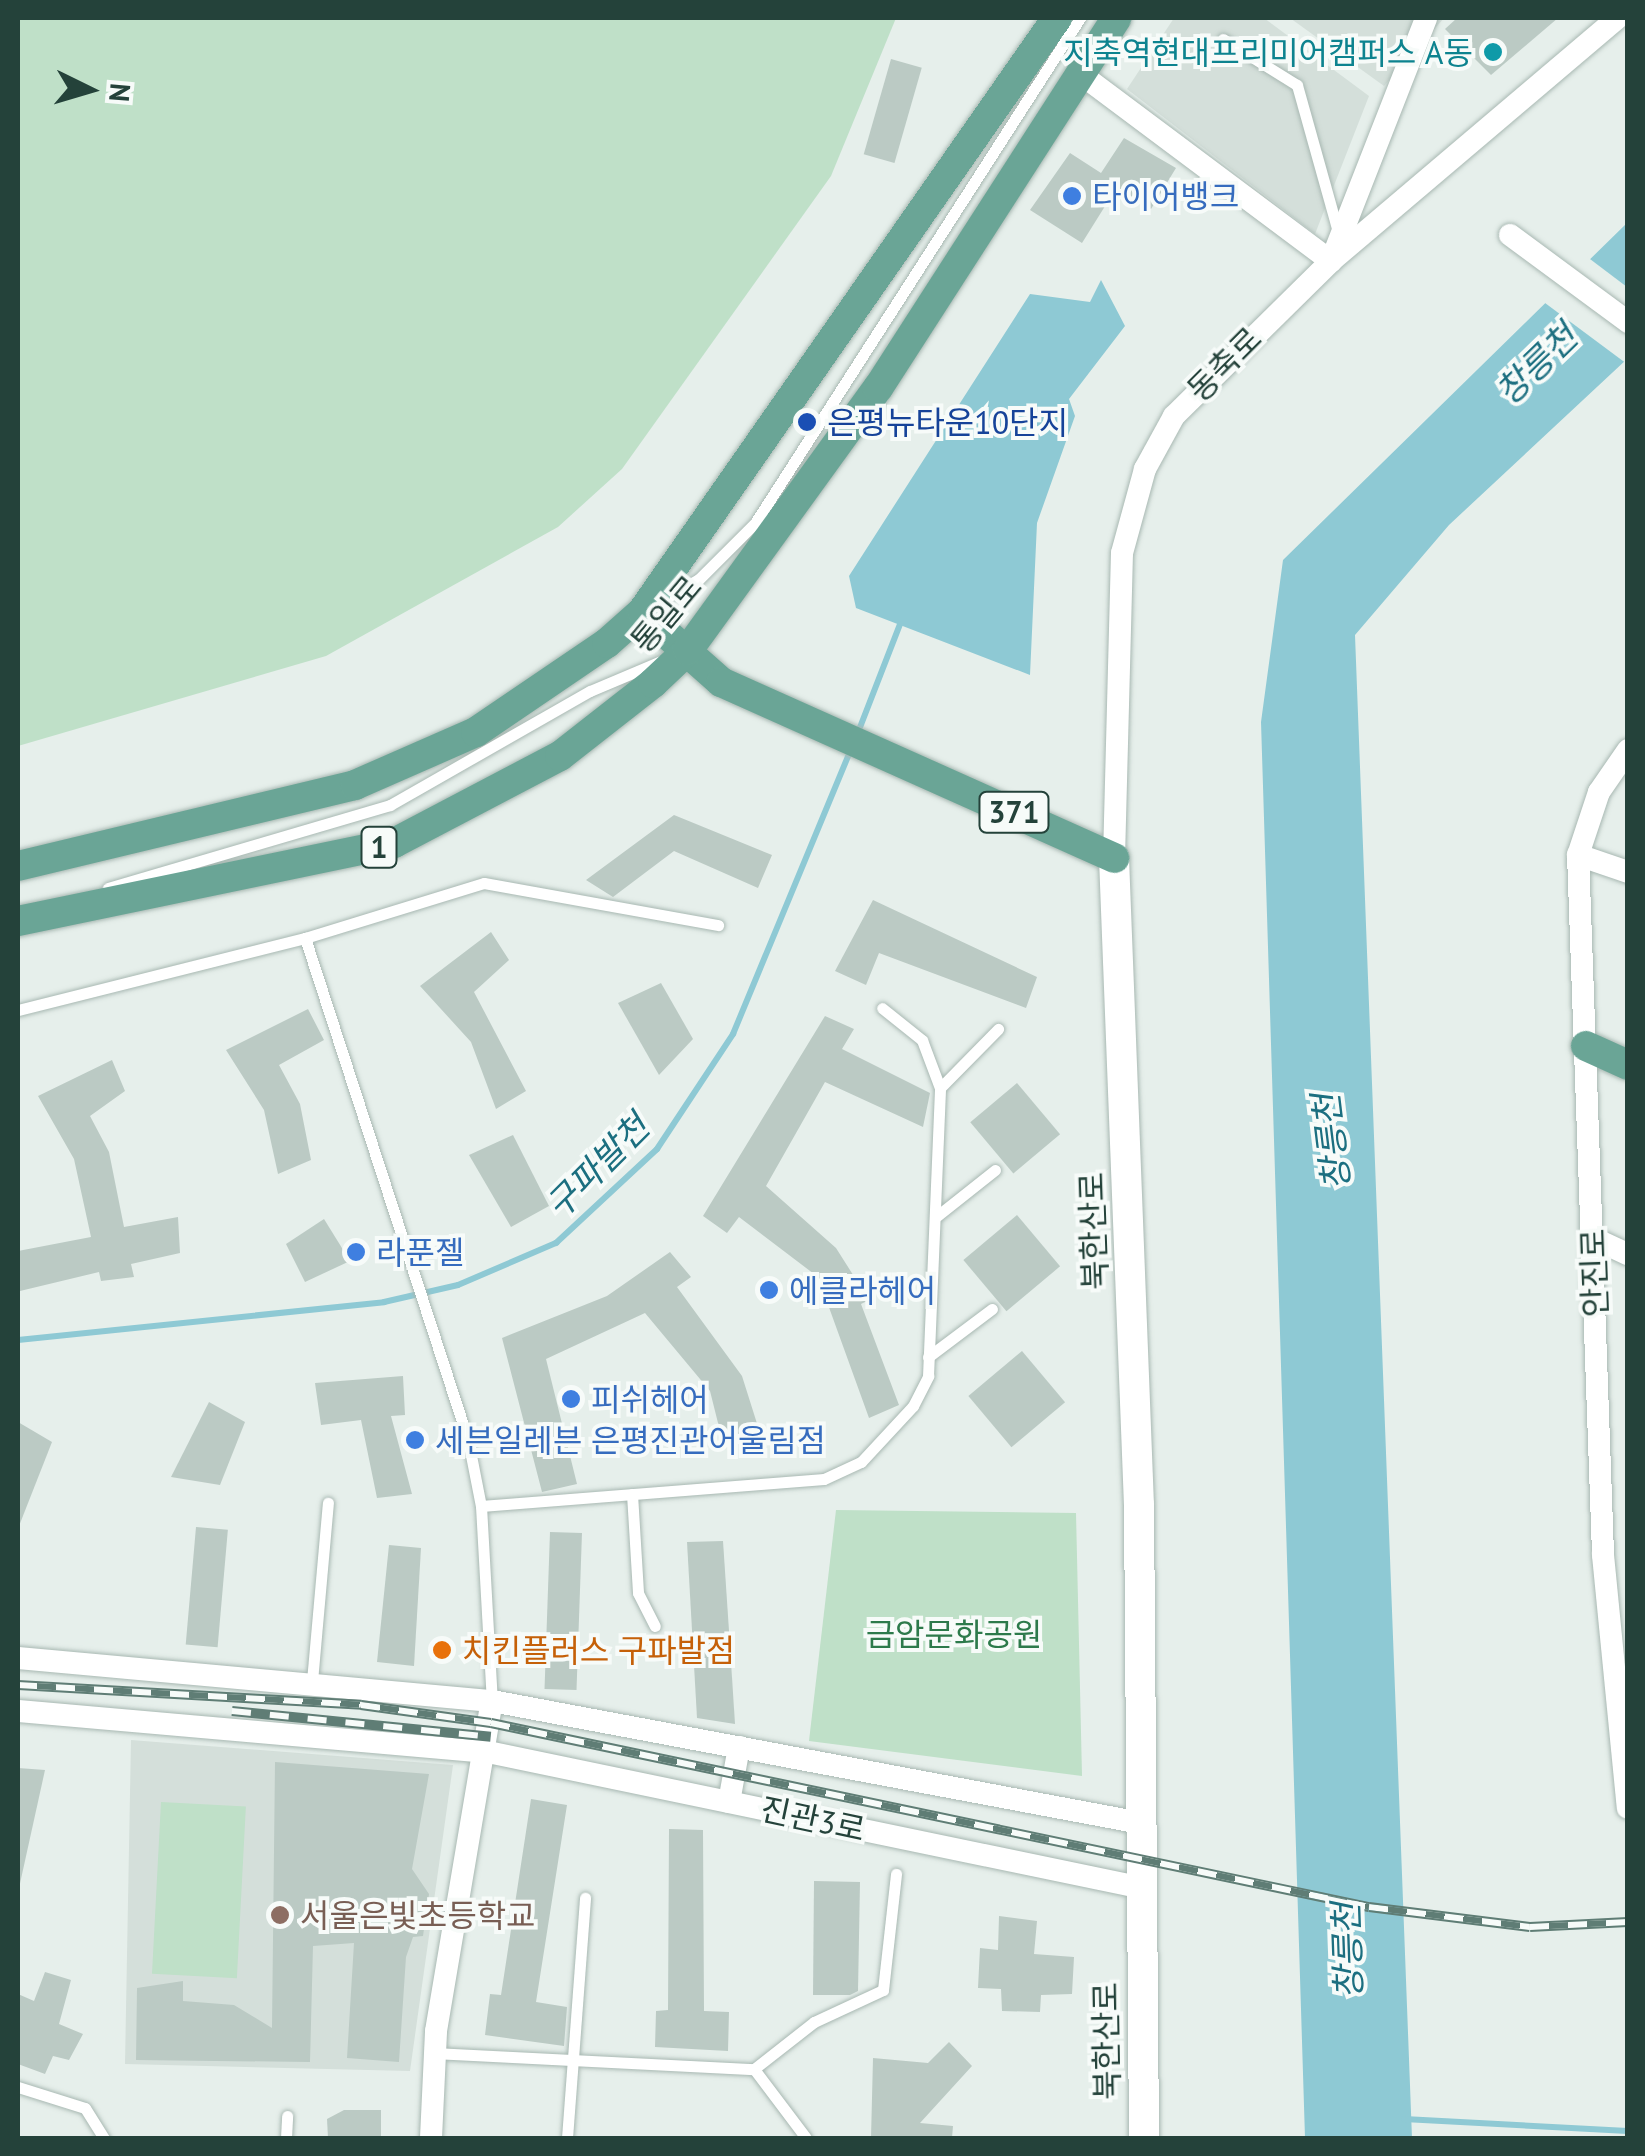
<!DOCTYPE html>
<html>
<head>
<meta charset="utf-8">
<style>
	body { margin:0 }
	#map { position:relative; width:1645px; height:2156px; overflow:hidden; background:#e6efeb; font-family:"PT Sans","Noto Sans KR",sans-serif }
	div>[style] { position:absolute }
	[style*='--x'] { left:calc(var(--x)*1px); top:calc(var(--y)*1px); width:calc(var(--w)*1px); rotate:calc(var(--a)*1deg) }
	.built>* { inset:0; background:#d4dfda }
	.green>* { inset:0; background:#bfe0c8; transform-origin:0 0 }
	.water>* { inset:0; background:#8ec9d4 }
	.pier>* { inset:0; background:#e6efeb }
	.stream>* { height:6px; margin:-3px; padding:0 3px; transform-origin:3px; border-radius:3px; background:#8ec9d4 }
	.building>* { inset:0; background:#bbcac4; transform-origin:0 0 }
	.roads { filter:drop-shadow(0 0 2px #a8b8b2) drop-shadow(0 0 2px #a8b8b2) }
	.lane>* { height:11px; margin:-5.5px; padding:0 5.5px; transform-origin:5.5px; border-radius:5.5px; background:#fff }
	.street>* { height:22px; margin:-11px; padding:0 11px; transform-origin:11px; border-radius:11px; background:#fff }
	.secondary>* { height:30px; margin:-15px; padding:0 15px; transform-origin:15px; border-radius:15px; background:#fff }
	.primary>* { height:30px; margin:-15px; padding:0 15px; transform-origin:15px; border-radius:15px; background:#6aa596 }
	.rail>* { height:10px; margin-top:-5px; transform-origin:0; background:repeating-linear-gradient(90deg,#f7fbf9 0 19px,#5f7d75 0 38px); box-sizing:border-box; border-block:2px solid #5f7d75 }
	.dots>* { width:28px; height:28px; translate:-50% -50%; box-sizing:border-box; border:5px solid #f7fbf9; border-radius:50% }
	span { translate:-50% -50%; white-space:nowrap; text-align:center; line-height:1.15; -webkit-text-stroke:8px #f7fbf9; paint-order:stroke }
	.shield-label span { padding:2px 8px; background:#f7fbf9; border:2px solid; border-radius:8px; -webkit-text-stroke-width:0 }
	.shield-label { font-size:30px; color:#24423a; font-weight:700 }
	.culture-label { font-size:32px; color:#0d838f }
	.right { translate:-100% -50%; text-align:right }
	.shop-label { font-size:32px; color:#366cbe }
	.left { translate:0 -50%; text-align:left }
	.street-label { font-size:32px; color:#24423a }
	.transit-label { font-size:32px; color:#164399 }
	.park-label { font-size:32px; color:#2d7a4b }
	.food-label { font-size:32px; color:#c56008 }
	.education-label { font-size:32px; color:#785e54 }
	.water-label { font-size:35px; color:#1c6f80; font-style:italic }
	.frame { position:absolute; inset:0; border:20px solid #24423a; pointer-events:none }
	.north { position:absolute; left:40px; top:40px; width:100px; height:100px; -webkit-text-stroke:8px #f7fbf9; paint-order:stroke; rotate:95deg; font-size:28px; font-weight:700; line-height:40px; text-align:center; color:#24423a }
	.north::after { content:''; display:block; margin:auto; width:35px; height:45px; background:#24423a; clip-path:polygon(50% 0,100% 100%,50% 72%,0 100%) }
</style>
</head>
<body>
<div id="map">
	<div class="built">
		<i style="clip-path:polygon(1174px 18px,1264px 18px,1369px 96px,1315px 234px,1127px 89px)"></i>
		<i style="clip-path:polygon(1290px 18px,1444px 18px,1384px 86px)"></i>
		<i style="clip-path:polygon(131px 1740px,453px 1765px,410px 2071px,125px 2064px)"></i>
	</div>
	<div class="green">
		<i style="clip-path:polygon(18px 18px,896px 18px,831px 176px,622px 469px,558px 527px,326px 656px,18px 746px)"></i>
		<i style="clip-path:polygon(836px 1510px,1076px 1513px,1082px 1776px,809px 1741px)"></i>
		<i style="left:161px;top:1802px;width:85px;height:172px;rotate:3deg"></i>
	</div>
	<div class="water">
		<i style="clip-path:polygon(1627px 223px,1627px 359px,1449px 525px,1355px 635px,1412px 2138px,1305px 2138px,1261px 722px,1283px 560px)"></i>
		<i style="clip-path:polygon(1101px 280px,1125px 326px,1069px 399px,1075px 416px,1037px 523px,1030px 675px,856px 608px,849px 576px,1030px 294px,1090px 302px)"></i>
	</div>
	<div class="pier">
		<i style="clip-path:polygon(1586px 256px,1627px 287px,1627px 364px,1541px 300px)"></i>
	</div>
	<div class="stream">
		<i style="--x:857;--y:735;--w:119;--a:-68.8"></i>
		<i style="--x:18;--y:1340;--w:368;--a:-5.9"></i>
		<i style="--x:384;--y:1302;--w:76;--a:-12.9"></i>
		<i style="--x:458;--y:1285;--w:107;--a:-23.2"></i>
		<i style="--x:556;--y:1243;--w:138;--a:-42.9"></i>
		<i style="--x:657;--y:1149;--w:138;--a:-56.5"></i>
		<i style="--x:733;--y:1034;--w:306;--a:-67.5"></i>
		<i style="--x:1404;--y:2119;--w:224;--a:3.1"></i>
	</div>
	<div class="building">
		<i style="clip-path:polygon(1457px 18px,1558px 18px,1491px 75px,1445px 29px)"></i>
		<i style="left:891px;top:59px;width:32px;height:99px;rotate:16deg"></i>
		<i style="clip-path:polygon(1124px 138px,1176px 168px,1151px 209px,1117px 187px,1082px 243px,1030px 210px,1070px 153px,1101px 173px)"></i>
		<i style="clip-path:polygon(674px 815px,772px 855px,758px 888px,674px 851px,613px 897px,586px 880px)"></i>
		<i style="clip-path:polygon(873px 900px,1037px 977px,1026px 1008px,879px 953px,866px 985px,835px 971px)"></i>
		<i style="clip-path:polygon(491px 932px,509px 960px,474px 992px,526px 1091px,496px 1109px,471px 1042px,420px 986px)"></i>
		<i style="clip-path:polygon(661px 983px,693px 1039px,659px 1075px,618px 1003px)"></i>
		<i style="clip-path:polygon(308px 1009px,324px 1040px,279px 1065px,300px 1104px,311px 1160px,278px 1174px,264px 1110px,226px 1050px)"></i>
		<i style="clip-path:polygon(825px 1016px,854px 1029px,842px 1049px,930px 1093px,923px 1127px,825px 1082px,766px 1186px,836px 1248px,869px 1300px,861px 1304px,899px 1405px,869px 1418px,818px 1277px,739px 1217px,727px 1233px,703px 1216px)"></i>
		<i style="clip-path:polygon(112px 1060px,125px 1091px,90px 1116px,109px 1152px,124px 1227px,178px 1217px,180px 1253px,131px 1264px,134px 1277px,101px 1281px,99px 1272px,20px 1291px,18px 1251px,91px 1237px,74px 1159px,38px 1096px)"></i>
		<i style="left:1017px;top:1083px;width:67px;height:61px;rotate:50deg"></i>
		<i style="clip-path:polygon(513px 1135px,549px 1206px,511px 1227px,469px 1155px)"></i>
		<i style="left:1017px;top:1215px;width:67px;height:70px;rotate:50deg"></i>
		<i style="clip-path:polygon(324px 1219px,350px 1261px,305px 1282px,286px 1244px)"></i>
		<i style="clip-path:polygon(670px 1252px,691px 1277px,677px 1287px,742px 1376px,760px 1433px,724px 1447px,710px 1391px,645px 1313px,546px 1359px,577px 1484px,542px 1492px,502px 1338px,607px 1296px)"></i>
		<i style="left:1022px;top:1351px;width:67px;height:70px;rotate:50deg"></i>
		<i style="clip-path:polygon(403px 1376px,405px 1415px,391px 1416px,412px 1494px,377px 1498px,361px 1420px,321px 1425px,315px 1383px)"></i>
		<i style="clip-path:polygon(209px 1402px,245px 1422px,220px 1485px,171px 1477px)"></i>
		<i style="clip-path:polygon(18px 1422px,52px 1442px,19px 1526px,18px 1526px)"></i>
		<i style="left:196px;top:1527px;width:32px;height:118px;rotate:5deg"></i>
		<i style="left:550px;top:1532px;width:32px;height:157px;rotate:2deg"></i>
		<i style="clip-path:polygon(723px 1541px,729px 1631px,735px 1724px,697px 1718px,687px 1542px)"></i>
		<i style="clip-path:polygon(389px 1545px,421px 1548px,414px 1666px,377px 1662px)"></i>
		<i style="clip-path:polygon(275px 1762px,429px 1774px,412px 1869px,429px 1894px,423px 1936px,413px 1937px,406px 1957px,399px 2062px,347px 2058px,354px 1943px,313px 1946px,310px 2062px,136px 2060px,137px 1988px,183px 1981px,183px 2001px,234px 2005px,272px 2028px)"></i>
		<i style="clip-path:polygon(18px 1768px,45px 1770px,19px 1888px,18px 1888px)"></i>
		<i style="clip-path:polygon(531px 1799px,567px 1805px,536px 2002px,567px 2007px,564px 2046px,485px 2035px,490px 1994px,501px 1995px)"></i>
		<i style="clip-path:polygon(669px 1829px,703px 1830px,704px 2011px,729px 2012px,728px 2051px,655px 2047px,656px 2011px,668px 2010px)"></i>
		<i style="clip-path:polygon(814px 1881px,860px 1882px,858px 1991px,850px 1995px,813px 1995px)"></i>
		<i style="clip-path:polygon(999px 1916px,1037px 1921px,1034px 1954px,1074px 1957px,1072px 1994px,1041px 1995px,1040px 2012px,1002px 2011px,1001px 1989px,978px 1988px,980px 1948px,998px 1950px)"></i>
		<i style="clip-path:polygon(45px 1972px,71px 1980px,59px 2024px,83px 2034px,69px 2060px,53px 2056px,45px 2074px,18px 2064px,18px 1994px,34px 2001px)"></i>
		<i style="clip-path:polygon(949px 2042px,972px 2066px,920px 2123px,953px 2126px,952px 2138px,871px 2138px,873px 2058px,928px 2063px)"></i>
		<i style="clip-path:polygon(344px 2110px,381px 2110px,381px 2138px,328px 2138px,327px 2119px)"></i>
	</div>
	<div class="roads">
		<div class="lane">
			<i style="--x:1223;--y:39;--w:87;--a:31.9"></i>
			<i style="--x:1297;--y:85;--w:148;--a:74.4"></i>
			<i style="--x:659;--y:602;--w:46;--a:-29.9"></i>
			<i style="--x:699;--y:579;--w:79;--a:-45"></i>
			<i style="--x:755;--y:523;--w:601;--a:-57.24"></i>
			<i style="--x:108;--y:888;--w:294;--a:-16.4"></i>
			<i style="--x:390;--y:805;--w:230;--a:-29.7"></i>
			<i style="--x:590;--y:691;--w:77;--a:-22.9"></i>
			<i style="--x:305;--y:938;--w:187;--a:-17.1"></i>
			<i style="--x:484;--y:883;--w:238;--a:10.2"></i>
			<i style="--x:18;--y:1010;--w:296;--a:-14.1"></i>
			<i style="--x:305;--y:938;--w:528;--a:72.01"></i>
			<i style="--x:468;--y:1440;--w:67;--a:78.9"></i>
			<i style="--x:481;--y:1506;--w:195;--a:86.8"></i>
			<i style="--x:940;--y:1088;--w:83;--a:-45.5"></i>
			<i style="--x:937;--y:1216;--w:74;--a:-38.4"></i>
			<i style="--x:928;--y:1357;--w:80;--a:-36.9"></i>
			<i style="--x:632;--y:1494;--w:99;--a:86.5"></i>
			<i style="--x:638;--y:1593;--w:37;--a:63"></i>
			<i style="--x:481;--y:1506;--w:344;--a:-4.5"></i>
			<i style="--x:824;--y:1479;--w:41;--a:-24.7"></i>
			<i style="--x:861;--y:1462;--w:76;--a:-47.1"></i>
			<i style="--x:913;--y:1406;--w:34;--a:-63"></i>
			<i style="--x:928;--y:1376;--w:288;--a:-87.6"></i>
			<i style="--x:940;--y:1088;--w:51;--a:-110.6"></i>
			<i style="--x:922;--y:1040;--w:51;--a:-141.3"></i>
			<i style="--x:312;--y:1681;--w:179;--a:-84.9"></i>
			<i style="--x:434;--y:2053;--w:320;--a:2.9"></i>
			<i style="--x:754;--y:2069;--w:86;--a:53"></i>
			<i style="--x:754;--y:2069;--w:76;--a:-38.1"></i>
			<i style="--x:814;--y:2022;--w:76;--a:-24.9"></i>
			<i style="--x:883;--y:1990;--w:117;--a:-83.6"></i>
			<i style="--x:18;--y:2087;--w:70;--a:17.4"></i>
			<i style="--x:85;--y:2108;--w:36;--a:58"></i>
			<i style="--x:286;--y:2138;--w:22;--a:-87"></i>
			<i style="--x:567;--y:2138;--w:241;--a:-85.7"></i>
		</div>
		<div class="street">
			<i style="--x:1078;--y:72;--w:316;--a:36.8"></i>
			<i style="--x:1510;--y:235;--w:147;--a:36.4"></i>
			<i style="--x:1331;--y:261;--w:261;--a:-68.6"></i>
			<i style="--x:1628;--y:750;--w:51;--a:124.6"></i>
			<i style="--x:1599;--y:792;--w:66;--a:108.4"></i>
			<i style="--x:1578;--y:855;--w:700;--a:87.95"></i>
			<i style="--x:1603;--y:1555;--w:254;--a:84.4"></i>
			<i style="--x:1578;--y:855;--w:53;--a:18.8"></i>
			<i style="--x:1114;--y:858;--w:305;--a:-88.5"></i>
			<i style="--x:1122;--y:553;--w:87;--a:-74.7"></i>
			<i style="--x:1145;--y:469;--w:60;--a:-61.3"></i>
			<i style="--x:1174;--y:416;--w:221;--a:-44.6"></i>
			<i style="--x:1331;--y:261;--w:376;--a:-40.3"></i>
			<i style="--x:1593;--y:1238;--w:38;--a:25"></i>
			<i style="--x:18;--y:1658;--w:476;--a:5.2"></i>
			<i style="--x:492;--y:1701;--w:660;--a:10.65"></i>
			<i style="--x:18;--y:1711;--w:472;--a:5"></i>
			<i style="--x:488;--y:1752;--w:664;--a:11.73"></i>
			<i style="--x:729;--y:1802;--w:56;--a:-79.7"></i>
			<i style="--x:431;--y:2138;--w:107;--a:-87.3"></i>
			<i style="--x:436;--y:2031;--w:335;--a:-80.4"></i>
		</div>
		<div class="secondary">
			<i style="--x:1114;--y:858;--w:647;--a:87.79"></i>
			<i style="--x:1139;--y:1505;--w:633;--a:89.55"></i>
		</div>
		<div class="primary">
			<i style="--x:642;--y:612;--w:106;--a:41.5"></i>
			<i style="--x:721;--y:682;--w:431;--a:24.1"></i>
			<i style="--x:18;--y:866;--w:347;--a:-13.5"></i>
			<i style="--x:355;--y:785;--w:132;--a:-23.7"></i>
			<i style="--x:476;--y:732;--w:158;--a:-34.2"></i>
			<i style="--x:607;--y:643;--w:47;--a:-41.5"></i>
			<i style="--x:642;--y:612;--w:725;--a:-55.06"></i>
			<i style="--x:18;--y:921;--w:384;--a:-11.7"></i>
			<i style="--x:394;--y:843;--w:187;--a:-27.7"></i>
			<i style="--x:560;--y:756;--w:118;--a:-38.1"></i>
			<i style="--x:653;--y:683;--w:48;--a:-43.3"></i>
			<i style="--x:688;--y:650;--w:324;--a:-54.1"></i>
			<i style="--x:878;--y:388;--w:440;--a:-57.2"></i>
			<i style="--x:1586;--y:1046;--w:46;--a:24.3"></i>
		</div>
	</div>
	<div class="rail">
		<i style="--x:18;--y:1685;--w:344;--a:3.3"></i>
		<i style="--x:361;--y:1705;--w:131;--a:7.9"></i>
		<i style="--x:491;--y:1723;--w:897;--a:11.84"></i>
		<i style="--x:1369;--y:1907;--w:162;--a:7.1"></i>
		<i style="--x:1530;--y:1927;--w:98;--a:-2.9"></i>
		<i style="--x:232;--y:1711;--w:260;--a:5.7"></i>
	</div>
	<div class="dots">
		<i style="left:1493px;top:52px;background:#0f9aa8"></i>
		<i style="left:1072px;top:196px;background:#3f7fe0"></i>
		<i style="left:807px;top:422px;background:#1a4fb4"></i>
		<i style="left:356px;top:1252px;background:#3f7fe0"></i>
		<i style="left:769px;top:1290px;background:#3f7fe0"></i>
		<i style="left:571px;top:1399px;background:#3f7fe0"></i>
		<i style="left:415px;top:1440px;background:#3f7fe0"></i>
		<i style="left:442px;top:1650px;background:#e8710a"></i>
		<i style="left:280px;top:1915px;background:#8d6e63"></i>
	</div>
	<div class="shield-label">
		<span style="left:1014px;top:812px">371</span>
		<span style="left:379px;top:847px">1</span>
	</div>
	<div class="culture-label">
		<span class="right" style="left:1473px;top:52px">지축역현대프리미어캠퍼스 A동</span>
	</div>
	<div class="shop-label">
		<span class="left" style="left:1092px;top:196px">타이어뱅크</span>
		<span class="left" style="left:376px;top:1252px">라푼젤</span>
		<span class="left" style="left:789px;top:1290px">에클라헤어</span>
		<span class="left" style="left:591px;top:1399px">피쉬헤어</span>
		<span class="left" style="left:435px;top:1440px">세븐일레븐 은평진관어울림점</span>
	</div>
	<div class="street-label">
		<span style="left:1224px;top:364px;rotate:-45deg">동축로</span>
		<span style="left:666px;top:614px;rotate:-50deg">통일로</span>
		<span style="left:1093px;top:1231px;rotate:-92deg">북한산로</span>
		<span style="left:1594px;top:1273px;rotate:-92deg">안진로</span>
		<span style="left:813px;top:1819px;rotate:12deg">진관3로</span>
		<span style="left:1106px;top:2041px;rotate:-91deg">북한산로</span>
	</div>
	<div class="transit-label">
		<span class="left" style="left:827px;top:422px">은평뉴타운10단지</span>
	</div>
	<div class="park-label">
		<span style="left:954px;top:1634px">금암문화공원</span>
	</div>
	<div class="food-label">
		<span class="left" style="left:462px;top:1650px">치킨플러스 구파발점</span>
	</div>
	<div class="education-label">
		<span class="left" style="left:300px;top:1915px">서울은빛초등학교</span>
	</div>
	<div class="water-label">
		<span style="left:1536px;top:364px;rotate:-44deg">창릉천</span>
		<span style="left:1331px;top:1142px;rotate:-97deg">창릉천</span>
		<span style="left:597px;top:1166px;rotate:-45deg">구파발천</span>
		<span style="left:1347px;top:1951px;rotate:-92deg">창릉천</span>
	</div>
	<div class="frame"></div>
	<div class="north">N</div>
</div>
</body>
</html>
